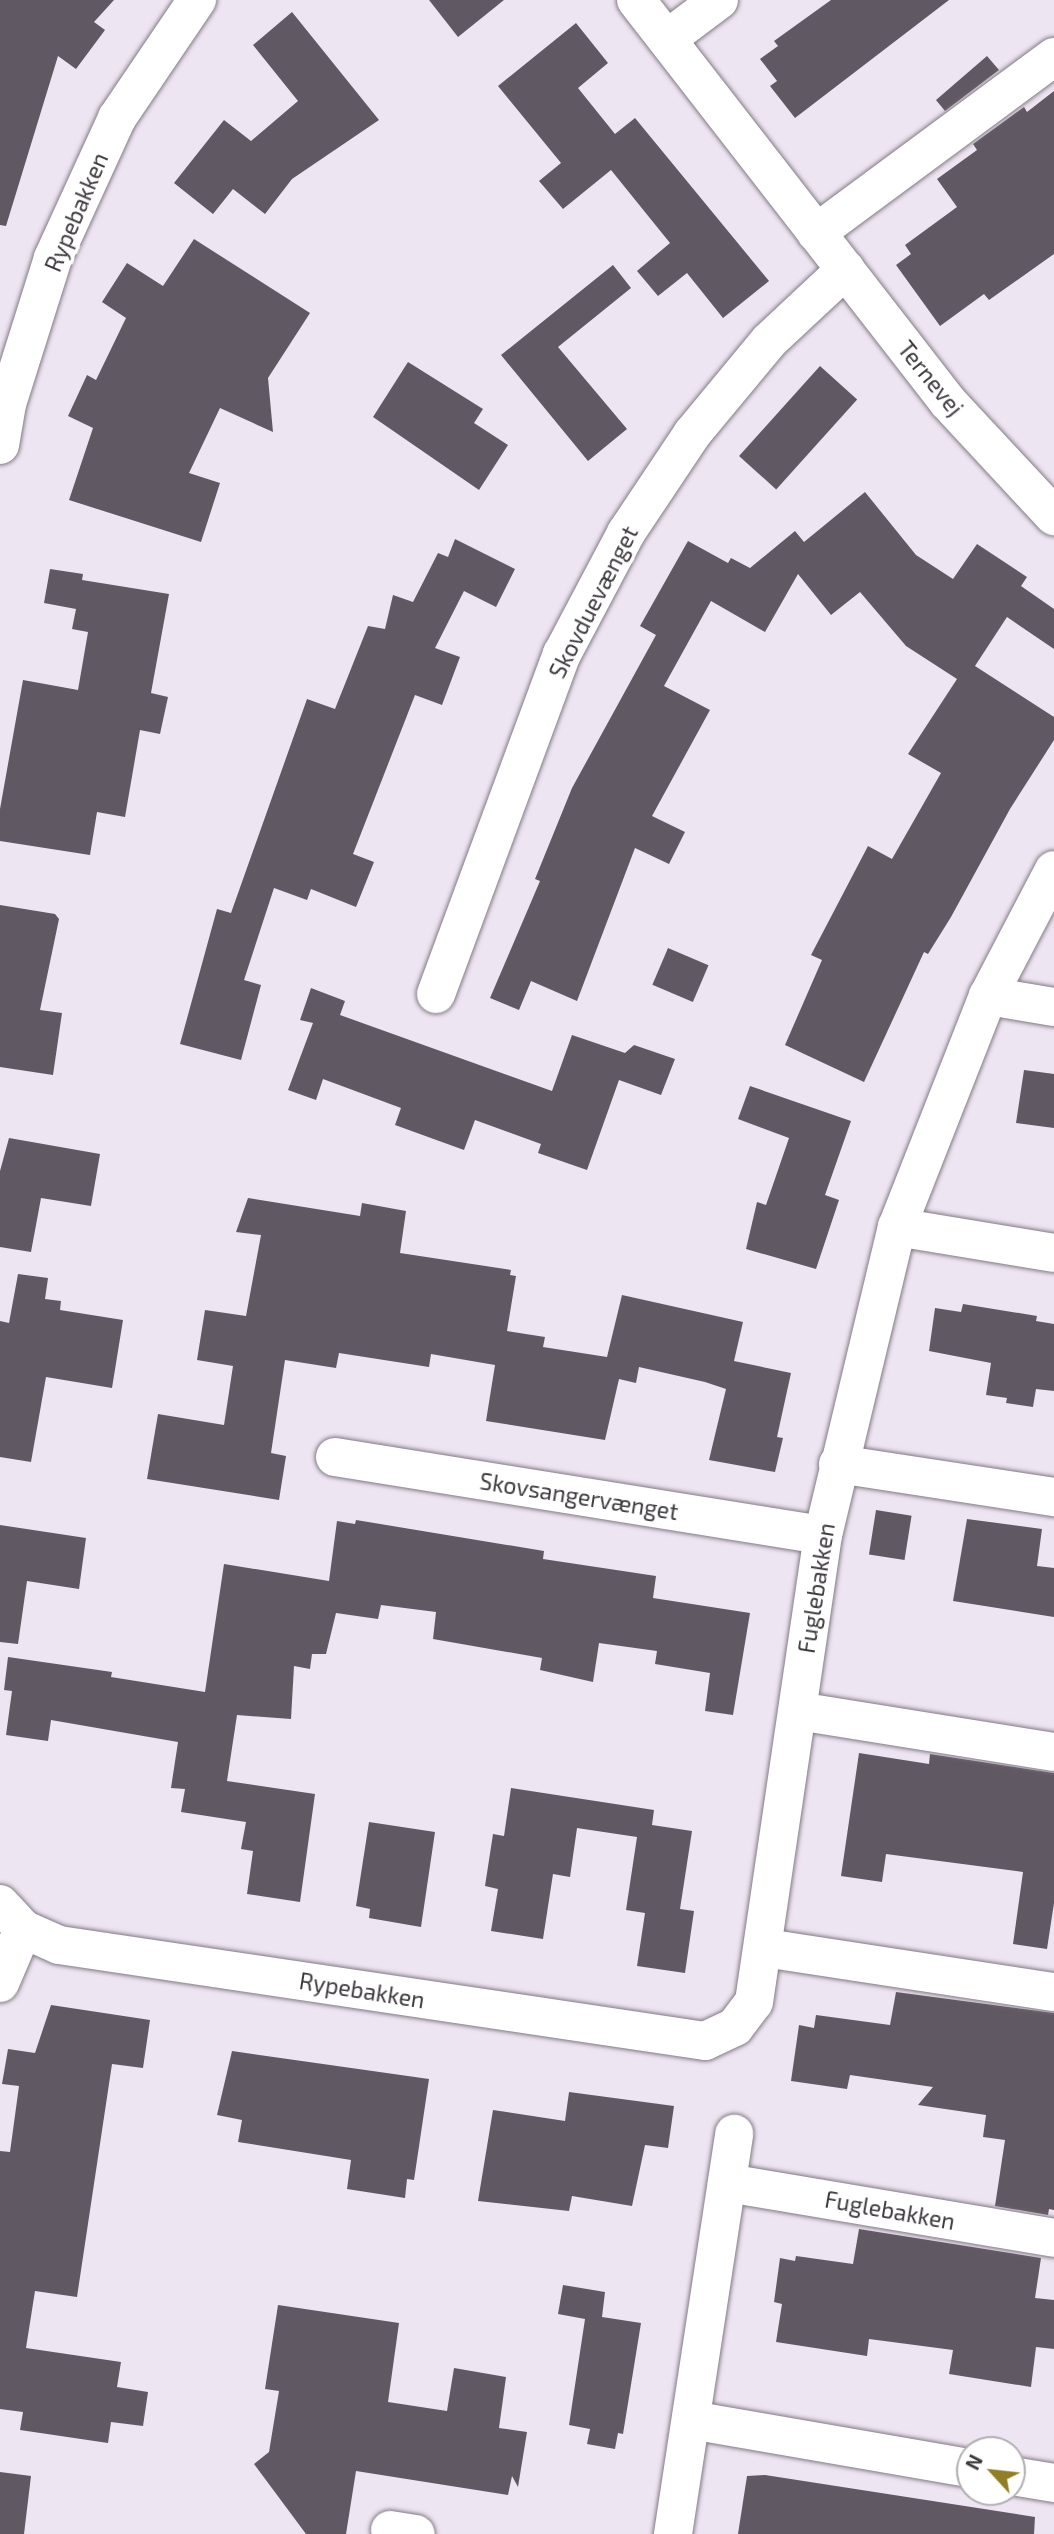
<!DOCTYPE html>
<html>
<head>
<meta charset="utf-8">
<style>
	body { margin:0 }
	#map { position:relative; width:1054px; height:2534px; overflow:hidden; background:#eee5f2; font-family:"Exo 2",sans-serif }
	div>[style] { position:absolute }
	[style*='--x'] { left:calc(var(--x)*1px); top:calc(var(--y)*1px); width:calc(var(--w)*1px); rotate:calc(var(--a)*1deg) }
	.building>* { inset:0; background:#605963; transform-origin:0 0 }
	.roads { filter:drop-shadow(0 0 2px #827a85) drop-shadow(0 0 2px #827a85) }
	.minor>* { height:38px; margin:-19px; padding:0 19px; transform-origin:19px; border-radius:19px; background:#fff }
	span { translate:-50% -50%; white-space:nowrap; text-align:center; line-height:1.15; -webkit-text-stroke:7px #fff; paint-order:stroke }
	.street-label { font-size:23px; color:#3d393e }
	.north { position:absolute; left:956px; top:2436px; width:70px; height:70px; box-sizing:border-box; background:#fff; border:2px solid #b1b0b2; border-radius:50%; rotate:297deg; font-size:19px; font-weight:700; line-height:28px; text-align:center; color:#3d393e }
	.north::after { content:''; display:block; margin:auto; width:24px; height:32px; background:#917e25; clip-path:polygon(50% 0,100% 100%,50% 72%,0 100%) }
</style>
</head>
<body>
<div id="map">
	<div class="building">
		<i style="clip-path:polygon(0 0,114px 0,94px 22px,105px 30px,76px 69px,58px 56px,6px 226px,0 225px)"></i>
		<i style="clip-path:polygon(429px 0,504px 0,458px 37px)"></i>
		<i style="clip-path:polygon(831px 0,949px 0,795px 118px,770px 86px,777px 81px,760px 59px,778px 46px,774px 41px)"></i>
		<i style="clip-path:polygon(292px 12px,379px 120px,292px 179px,265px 214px,233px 189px,213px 214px,174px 183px,224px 120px,251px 141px,298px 101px,253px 45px)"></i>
		<i style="clip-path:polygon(576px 23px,608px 63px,578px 88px,615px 134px,635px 118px,769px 281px,723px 318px,687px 273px,658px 296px,637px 271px,670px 243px,611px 170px,563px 209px,539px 181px,561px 163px,498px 86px)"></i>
		<i style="clip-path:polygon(987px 56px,999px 70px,945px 111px,936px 100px)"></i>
		<i style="clip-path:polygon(1054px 91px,1054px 254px,989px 300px,984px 294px,940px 326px,896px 265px,911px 254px,905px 245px,957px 207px,937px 179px,977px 150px,973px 144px,1024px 107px,1027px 112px)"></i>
		<i style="clip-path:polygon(194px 239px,310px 313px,268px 378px,273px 432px,220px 408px,189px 473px,220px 483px,201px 542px,69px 500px,93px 428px,68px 416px,87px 375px,96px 380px,126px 318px,102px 302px,127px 263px,163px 286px)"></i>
		<i style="clip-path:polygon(613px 265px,631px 288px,558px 347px,627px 429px,588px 461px,501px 355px)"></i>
		<i style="clip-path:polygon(408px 362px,483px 409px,474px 423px,508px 445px,479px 490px,373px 417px)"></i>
		<i style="left:820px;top:366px;width:50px;height:121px;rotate:42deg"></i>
		<i style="clip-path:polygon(865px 492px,916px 555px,953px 579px,977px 544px,1027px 577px,1021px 586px,1054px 609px,1054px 649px,1007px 617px,975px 666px,1054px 717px,1054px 740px,1010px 809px,951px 917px,928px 954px,924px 952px,864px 1082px,785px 1045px,822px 960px,811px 955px,868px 846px,892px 859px,941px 773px,908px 754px,957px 679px,906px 646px,860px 592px,831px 615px,798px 574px,765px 632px,711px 601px,664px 686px,710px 710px,652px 816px,685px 832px,669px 864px,635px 848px,577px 1001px,531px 981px,519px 1010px,490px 998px,540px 881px,535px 879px,572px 788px,656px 635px,640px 626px,688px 541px,728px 563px,731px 558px,750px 568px,795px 531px,804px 542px)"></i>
		<i style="clip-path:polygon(455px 539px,515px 569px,496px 607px,464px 591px,435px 648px,460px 657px,442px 705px,415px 695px,353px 854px,374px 862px,356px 907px,311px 889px,307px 900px,274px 888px,244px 980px,261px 985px,241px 1060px,180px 1044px,217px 909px,231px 913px,307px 699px,335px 709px,368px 626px,385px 629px,393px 595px,413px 602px,438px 553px,448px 557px)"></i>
		<i style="clip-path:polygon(50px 569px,83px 574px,82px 580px,169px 594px,151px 693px,168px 697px,160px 734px,140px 730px,125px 817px,97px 812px,90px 855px,0 841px,0 809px,23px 680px,78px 690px,88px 632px,72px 629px,76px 609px,44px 603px)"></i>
		<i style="clip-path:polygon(0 905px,55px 914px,59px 919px,40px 1010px,62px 1013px,53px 1075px,0 1067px)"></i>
		<i style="left:668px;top:948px;width:44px;height:40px;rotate:23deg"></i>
		<i style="clip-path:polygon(311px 988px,345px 1001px,340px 1015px,552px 1091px,572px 1035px,625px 1053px,634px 1045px,675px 1059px,661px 1095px,619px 1080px,587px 1170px,538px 1153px,541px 1144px,475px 1120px,464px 1150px,395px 1125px,401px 1108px,323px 1079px,316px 1100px,288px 1090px,313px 1023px,300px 1020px)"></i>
		<i style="clip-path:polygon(1024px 1070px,1054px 1074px,1054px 1128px,1016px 1123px)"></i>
		<i style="clip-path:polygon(750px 1086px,851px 1121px,825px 1195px,839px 1200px,816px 1269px,746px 1249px,757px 1202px,766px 1205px,789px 1138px,738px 1119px)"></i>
		<i style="clip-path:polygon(9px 1138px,100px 1154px,91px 1206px,41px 1198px,31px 1252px,0 1247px,0 1171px)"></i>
		<i style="clip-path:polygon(248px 1198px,360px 1216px,362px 1203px,406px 1211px,400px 1253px,511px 1270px,510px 1275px,516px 1276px,507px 1331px,545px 1337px,543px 1347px,607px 1357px,622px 1295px,743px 1322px,734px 1361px,791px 1373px,777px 1437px,783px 1438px,775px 1472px,709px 1460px,726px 1389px,705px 1382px,639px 1367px,636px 1383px,619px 1379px,605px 1440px,486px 1421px,495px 1365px,431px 1354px,429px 1367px,339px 1353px,336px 1368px,285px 1360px,271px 1453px,286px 1456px,279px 1500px,147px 1479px,158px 1414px,224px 1425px,233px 1366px,197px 1360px,205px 1310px,246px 1316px,261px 1235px,236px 1232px)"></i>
		<i style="clip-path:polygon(18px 1274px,48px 1278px,45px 1299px,61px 1301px,60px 1310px,123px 1320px,112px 1388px,46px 1377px,31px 1462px,0 1457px,0 1321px,9px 1323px)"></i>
		<i style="clip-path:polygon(963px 1304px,1037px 1316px,1036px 1321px,1054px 1324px,1054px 1391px,1036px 1389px,1033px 1407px,1006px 1403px,1007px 1398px,986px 1395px,991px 1363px,929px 1351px,935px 1308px,961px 1312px)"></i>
		<i style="left:876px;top:1510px;width:36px;height:45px;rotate:9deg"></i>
		<i style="clip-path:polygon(967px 1519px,1042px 1529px,1037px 1566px,1054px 1568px,1054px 1617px,953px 1601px)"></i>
		<i style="clip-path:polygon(356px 1520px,544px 1551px,543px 1559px,656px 1576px,653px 1598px,750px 1613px,733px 1715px,705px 1711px,710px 1673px,655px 1664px,657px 1651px,599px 1643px,593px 1682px,540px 1670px,542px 1658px,433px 1639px,436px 1612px,381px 1605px,378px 1619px,336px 1613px,326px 1654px,312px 1654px,310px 1669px,294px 1666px,291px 1719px,237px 1715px,227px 1781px,315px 1794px,300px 1902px,247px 1894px,253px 1851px,241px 1849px,246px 1822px,181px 1812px,185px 1789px,171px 1788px,178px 1742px,51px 1720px,48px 1741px,6px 1735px,12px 1691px,4px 1690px,8px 1657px,112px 1672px,111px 1677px,205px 1692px,224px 1564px,329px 1581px,337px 1521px,355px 1524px)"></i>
		<i style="clip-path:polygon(0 1525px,86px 1538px,79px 1589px,27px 1581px,18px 1644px,0 1642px)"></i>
		<i style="clip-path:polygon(859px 1753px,929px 1764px,930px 1754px,1054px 1773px,1054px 1903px,1047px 1949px,1013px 1944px,1023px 1872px,886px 1854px,882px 1882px,841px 1876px)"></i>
		<i style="clip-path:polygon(511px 1788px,654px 1810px,652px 1825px,692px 1831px,680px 1909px,694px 1911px,685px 1973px,637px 1966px,645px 1913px,626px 1910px,637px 1837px,577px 1828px,570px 1877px,553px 1874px,543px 1939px,491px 1931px,498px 1889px,485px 1886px,493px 1834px,504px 1836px)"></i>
		<i style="clip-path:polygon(369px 1822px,435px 1832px,421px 1927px,369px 1918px,370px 1909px,356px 1906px)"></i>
		<i style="clip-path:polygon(896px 1992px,1054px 2013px,1054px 2210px,1049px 2209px,1048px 2215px,995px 2206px,1005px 2140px,983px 2137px,986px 2115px,918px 2105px,933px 2087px,850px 2075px,847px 2089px,791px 2081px,799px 2025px,814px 2028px,816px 2015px,890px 2025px)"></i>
		<i style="clip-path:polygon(51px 2005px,150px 2020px,143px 2068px,112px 2064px,77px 2297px,35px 2291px,26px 2348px,121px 2362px,117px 2387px,148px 2392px,143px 2426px,111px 2422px,108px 2443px,20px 2430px,23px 2412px,0 2409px,0 2151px,10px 2152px,19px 2086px,2px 2084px,8px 2049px,35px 2053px)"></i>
		<i style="clip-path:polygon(232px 2051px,429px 2079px,414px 2180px,407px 2179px,405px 2198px,347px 2189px,351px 2160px,238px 2142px,242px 2120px,217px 2115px)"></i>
		<i style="clip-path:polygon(569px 2092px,674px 2106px,668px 2148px,645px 2145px,632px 2206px,572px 2196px,569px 2211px,478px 2201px,493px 2110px,565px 2121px)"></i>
		<i style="clip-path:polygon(859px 2229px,1041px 2258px,1035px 2298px,1054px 2300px,1054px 2349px,1036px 2347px,1031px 2387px,949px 2374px,953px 2350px,869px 2339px,867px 2356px,776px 2342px,782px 2304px,774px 2302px,780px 2258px,795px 2261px,796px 2256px,853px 2264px)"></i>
		<i style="clip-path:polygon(563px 2285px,605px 2292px,602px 2317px,641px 2323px,623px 2434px,618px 2433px,615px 2449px,587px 2444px,590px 2429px,569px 2425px,585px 2319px,558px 2314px)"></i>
		<i style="clip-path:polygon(278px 2305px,399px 2323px,388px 2402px,447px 2411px,454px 2368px,506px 2377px,499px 2428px,527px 2432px,518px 2487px,512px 2476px,508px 2495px,356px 2471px,346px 2534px,306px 2534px,254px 2464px,269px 2452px,279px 2391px,265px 2389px)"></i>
		<i style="clip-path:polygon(0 2472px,31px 2476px,24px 2534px,0 2534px)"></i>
		<i style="clip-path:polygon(765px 2475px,1035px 2517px,1034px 2534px,738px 2534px,747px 2476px)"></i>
	</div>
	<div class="roads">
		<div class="minor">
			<i style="--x:636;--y:0;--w:509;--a:52.18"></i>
			<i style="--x:948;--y:402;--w:156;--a:47.1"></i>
			<i style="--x:667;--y:39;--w:65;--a:-36.9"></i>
			<i style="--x:816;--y:233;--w:296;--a:-36.5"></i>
			<i style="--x:0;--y:445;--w:42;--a:-80.3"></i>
			<i style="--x:7;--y:404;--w:153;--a:-72.5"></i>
			<i style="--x:53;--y:258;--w:154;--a:-65.4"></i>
			<i style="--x:117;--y:118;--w:143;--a:-55.9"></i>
			<i style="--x:436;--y:994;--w:363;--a:-69.7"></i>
			<i style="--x:562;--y:654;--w:137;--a:-62.1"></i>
			<i style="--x:626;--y:533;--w:119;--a:-56.3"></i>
			<i style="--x:692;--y:434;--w:121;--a:-50.4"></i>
			<i style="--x:769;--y:341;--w:105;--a:-43.1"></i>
			<i style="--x:988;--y:996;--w:67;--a:9.5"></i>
			<i style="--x:897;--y:1227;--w:159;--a:9.4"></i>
			<i style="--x:335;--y:1457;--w:494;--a:9.1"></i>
			<i style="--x:838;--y:1464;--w:219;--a:8.7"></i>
			<i style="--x:798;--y:1711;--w:259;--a:9.1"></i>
			<i style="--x:0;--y:1904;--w:34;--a:47"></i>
			<i style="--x:23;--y:1929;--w:39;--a:24"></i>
			<i style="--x:59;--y:1945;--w:653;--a:8.45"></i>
			<i style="--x:705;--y:2041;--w:33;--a:-25"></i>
			<i style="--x:735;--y:2027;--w:31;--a:-53"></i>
			<i style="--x:754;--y:2002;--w:472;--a:-81.6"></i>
			<i style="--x:823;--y:1535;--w:317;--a:-76.5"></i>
			<i style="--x:897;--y:1227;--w:248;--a:-68.5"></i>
			<i style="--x:988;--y:996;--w:142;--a:-62.4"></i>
			<i style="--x:765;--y:1948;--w:292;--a:8.7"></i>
			<i style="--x:0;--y:1983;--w:59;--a:-66.9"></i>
			<i style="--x:727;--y:2183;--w:332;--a:9.5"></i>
			<i style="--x:691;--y:2420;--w:283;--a:9.8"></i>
			<i style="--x:1012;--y:2476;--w:43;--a:9.5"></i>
			<i style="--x:390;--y:2530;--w:26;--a:9"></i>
			<i style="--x:673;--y:2534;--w:405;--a:-81.3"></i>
		</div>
	</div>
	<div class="street-label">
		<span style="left:76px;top:212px;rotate:-67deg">Rypebakken</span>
		<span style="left:931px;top:378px;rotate:51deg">Ternevej</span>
		<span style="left:593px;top:602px;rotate:-63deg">Skovduevænget</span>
		<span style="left:579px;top:1496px;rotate:9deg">Skovsangervænget</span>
		<span style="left:816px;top:1588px;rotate:-81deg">Fuglebakken</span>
		<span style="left:362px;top:1990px;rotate:9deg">Rypebakken</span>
		<span style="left:890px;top:2210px;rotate:10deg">Fuglebakken</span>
	</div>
	<div class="north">N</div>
</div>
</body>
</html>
